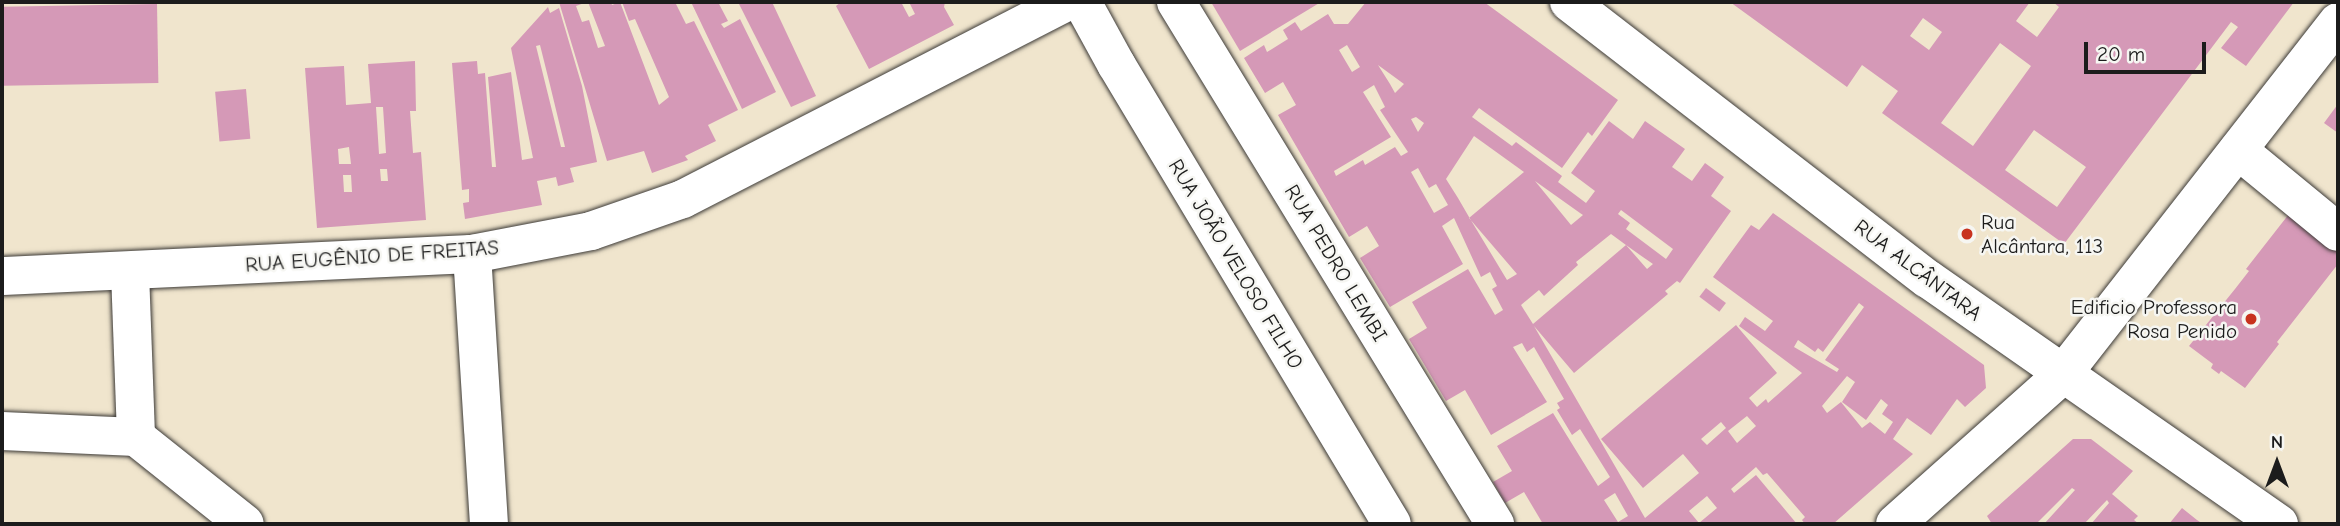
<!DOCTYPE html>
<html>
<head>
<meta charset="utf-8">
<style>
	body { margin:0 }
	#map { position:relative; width:2340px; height:526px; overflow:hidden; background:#f0e5cd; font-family:"Comic Neue",sans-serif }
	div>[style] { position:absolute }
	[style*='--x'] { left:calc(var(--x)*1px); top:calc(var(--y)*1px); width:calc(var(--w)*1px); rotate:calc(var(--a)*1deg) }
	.building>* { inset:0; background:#d599b7; transform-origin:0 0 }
	.roads { filter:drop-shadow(0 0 2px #3c3a37) drop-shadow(0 0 2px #3c3a37) }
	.minor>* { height:38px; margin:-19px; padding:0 19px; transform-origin:19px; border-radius:19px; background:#fff }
	.dots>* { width:19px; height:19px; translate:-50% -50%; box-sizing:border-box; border:4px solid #f6f6f2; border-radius:50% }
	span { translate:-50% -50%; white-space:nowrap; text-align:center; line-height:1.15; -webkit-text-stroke:5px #f6f6f2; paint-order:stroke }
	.poi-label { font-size:21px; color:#1c1c1c }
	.left { translate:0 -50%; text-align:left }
	.right { translate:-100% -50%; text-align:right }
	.street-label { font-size:21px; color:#1c1c1c }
	.frame { position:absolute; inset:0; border:4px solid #1c1c1c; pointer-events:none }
	.north { position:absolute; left:2242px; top:428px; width:70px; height:70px; -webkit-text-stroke:5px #f6f6f2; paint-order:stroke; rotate:0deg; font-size:19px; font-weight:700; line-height:28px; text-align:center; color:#1c1c1c }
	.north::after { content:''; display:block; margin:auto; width:24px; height:32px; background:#1c1c1c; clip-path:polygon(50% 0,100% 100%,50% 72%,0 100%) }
	.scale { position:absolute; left:2084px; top:42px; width:122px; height:32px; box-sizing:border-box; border:4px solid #1c1c1c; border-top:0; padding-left:9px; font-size:21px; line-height:24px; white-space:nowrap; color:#1c1c1c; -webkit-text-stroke:5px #f6f6f2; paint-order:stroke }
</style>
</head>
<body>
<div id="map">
	<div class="building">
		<i style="clip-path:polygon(559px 2px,587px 2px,576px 6px,582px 22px,589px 20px,598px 48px,605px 46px,588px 2px,611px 2px,612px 5px,620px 2px,659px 105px,669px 97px,635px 19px,629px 21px,622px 2px,675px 2px,686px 24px,694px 21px,738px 110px,708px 125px,716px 141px,685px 156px,688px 160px,652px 173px,644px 151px,607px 161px)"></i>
		<i style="clip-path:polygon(691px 2px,718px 2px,728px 21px,721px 24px,724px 28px,740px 19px,776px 92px,742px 109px)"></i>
		<i style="clip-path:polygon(738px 2px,772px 2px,816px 96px,791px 107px)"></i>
		<i style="clip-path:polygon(841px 2px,901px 2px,909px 17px,915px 14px,909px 2px,945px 2px,944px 7px,954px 25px,869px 69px,836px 6px)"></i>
		<i style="clip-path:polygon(1211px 2px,1321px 2px,1240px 51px)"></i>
		<i style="clip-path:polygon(evenodd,1366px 2px,1484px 2px,1618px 100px,1592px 136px,1588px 132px,1562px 168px,1479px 108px,1472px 117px,1512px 146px,1516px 142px,1562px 176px,1558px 182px,1586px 203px,1595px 191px,1571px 173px,1609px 121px,1633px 139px,1645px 121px,1685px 149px,1672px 167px,1692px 181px,1705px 163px,1724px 177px,1711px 196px,1731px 211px,1680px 283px,1677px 281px,1665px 291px,1668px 294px,1574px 373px,1534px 326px,1645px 518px,1699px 473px,1683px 454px,1643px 488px,1601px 439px,1736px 325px,1777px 373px,1749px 398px,1757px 407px,1766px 399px,1768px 403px,1802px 373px,1739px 326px,1745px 317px,1765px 331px,1773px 321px,1713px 277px,1751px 225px,1759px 230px,1773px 213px,1984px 365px,1986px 388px,1965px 407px,1957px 399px,1931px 435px,1907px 418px,1893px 439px,1913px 454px,1833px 524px,1805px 524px,1802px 520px,1805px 517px,1767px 473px,1763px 475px,1756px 467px,1731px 489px,1734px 493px,1756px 475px,1797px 524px,1543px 524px,1524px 492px,1505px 503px,1493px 482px,1512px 471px,1497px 446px,1553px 413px,1598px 486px,1610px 477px,1580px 429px,1572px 435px,1557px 410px,1560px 408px,1557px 403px,1564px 399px,1534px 347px,1527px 352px,1522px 343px,1513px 347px,1547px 402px,1491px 435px,1465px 390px,1446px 401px,1409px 339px,1427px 328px,1412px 302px,1468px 269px,1495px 315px,1503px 310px,1492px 289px,1497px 286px,1490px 272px,1481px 277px,1454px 218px,1442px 226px,1463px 264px,1390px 307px,1360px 258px,1379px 246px,1367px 226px,1349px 237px,1278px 115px,1296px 105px,1283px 82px,1265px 93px,1244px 58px,1264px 45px,1267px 52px,1288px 39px,1283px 30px,1295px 22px,1301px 31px,1328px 14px,1334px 24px,1348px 24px,1366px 2px,1347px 45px,1360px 67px,1352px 72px,1339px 50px,1347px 45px,1366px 2px,1378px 65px,1404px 84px,1395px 93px,1390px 84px,1378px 65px,1366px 2px,1374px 85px,1385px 107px,1380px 110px,1408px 152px,1401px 156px,1395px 147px,1365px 165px,1363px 160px,1336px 176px,1334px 171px,1391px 137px,1363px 92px,1374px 85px,1366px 2px,1416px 117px,1424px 123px,1418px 132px,1411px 119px,1416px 117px,1366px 2px,1474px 136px,1524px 172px,1469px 218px,1517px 274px,1507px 280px,1469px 217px,1458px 198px,1446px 179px,1474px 136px,1366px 2px,1418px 168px,1429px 188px,1436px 184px,1448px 205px,1434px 213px,1411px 172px,1418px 168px,1366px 2px,1535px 181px,1580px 213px,1583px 215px,1571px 225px,1535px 181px,1366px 2px,1621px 210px,1673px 249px,1666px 259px,1626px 229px,1630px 223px,1618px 214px,1621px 210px,1366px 2px,1611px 234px,1626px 245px,1533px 324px,1521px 305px,1539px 290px,1544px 296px,1578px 265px,1576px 262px,1611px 234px,1366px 2px,1626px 245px,1640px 255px,1653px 264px,1647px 269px,1626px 245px,1366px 2px,1859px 303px,1864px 307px,1825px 360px,1839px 369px,1837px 372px,1794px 347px,1798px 340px,1815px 352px,1818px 348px,1823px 352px,1859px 303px,1366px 2px,1847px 376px,1855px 382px,1842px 402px,1866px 420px,1881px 399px,1888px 405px,1882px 414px,1893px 422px,1885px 434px,1870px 422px,1862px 428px,1841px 402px,1827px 413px,1822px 406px,1847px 376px,1366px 2px,1747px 416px,1756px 426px,1737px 443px,1728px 431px,1747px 416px,1366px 2px,1721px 422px,1726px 428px,1707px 445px,1701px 439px,1721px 422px,1366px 2px,1615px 493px,1628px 516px,1618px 522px,1604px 500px,1615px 493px,1366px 2px,1707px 496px,1717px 508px,1699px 523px,1689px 511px,1707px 496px)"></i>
		<i style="clip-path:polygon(evenodd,1730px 2px,2030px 2px,2016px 21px,2037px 37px,2059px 7px,2053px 2px,2294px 2px,2246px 66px,2221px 48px,2238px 27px,2231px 22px,2064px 244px,1882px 113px,1898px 91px,1862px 65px,1847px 87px,1730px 2px,1923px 18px,1942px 32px,1929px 50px,1910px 36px,1923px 18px,1730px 2px,2000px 43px,2031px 66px,1973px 146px,1941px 123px,2000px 43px,1730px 2px,2034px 130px,2086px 167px,2057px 207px,2005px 170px,2034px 130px)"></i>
		<i style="left:157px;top:4px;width:79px;height:155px;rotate:89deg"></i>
		<i style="clip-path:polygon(evenodd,548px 7px,550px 13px,559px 8px,582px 86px,597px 162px,570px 168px,574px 182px,558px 186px,556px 177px,537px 181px,542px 205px,465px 219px,463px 203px,469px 202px,469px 189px,462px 190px,452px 63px,477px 61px,478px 74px,485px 73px,492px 167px,496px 167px,488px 77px,511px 72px,522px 160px,533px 158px,511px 48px,548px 7px,540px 45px,550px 85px,565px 147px,561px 147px,536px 46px,540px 45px)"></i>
		<i style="clip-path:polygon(evenodd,415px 61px,416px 111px,410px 111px,413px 153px,421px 152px,426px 220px,317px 228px,305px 68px,344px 66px,346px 105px,371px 103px,368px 64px,415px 61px,376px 107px,383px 107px,386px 153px,379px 154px,376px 107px,415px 61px,349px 147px,351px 164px,339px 164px,338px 149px,349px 147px,415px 61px,380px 169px,387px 169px,388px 181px,381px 181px,380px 169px,415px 61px,343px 175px,351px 175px,352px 192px,344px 192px,343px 175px)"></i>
		<i style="left:246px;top:89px;width:50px;height:31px;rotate:85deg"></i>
		<i style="clip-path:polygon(2338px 104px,2338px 133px,2324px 123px)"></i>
		<i style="clip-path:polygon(2292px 210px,2338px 246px,2338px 264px,2277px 342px,2279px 344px,2245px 388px,2221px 371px,2219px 374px,2211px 368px,2213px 364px,2189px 346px,2235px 289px,2249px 271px,2246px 269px)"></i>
		<i style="left:1706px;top:288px;width:25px;height:11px;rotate:37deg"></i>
		<i style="clip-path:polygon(2073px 439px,2091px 439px,2133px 471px,2112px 494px,2138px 516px,2134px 520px,2139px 524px,2091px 524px,2109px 503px,2107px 500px,2084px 524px,2044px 524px,2075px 490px,2072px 488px,2036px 524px,1992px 524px,1987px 516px)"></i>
		<i style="clip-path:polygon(2182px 508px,2197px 520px,2203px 524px,2169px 524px)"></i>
	</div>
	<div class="roads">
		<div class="minor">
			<i style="--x:1082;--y:2;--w:71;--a:61.3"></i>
			<i style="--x:1116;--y:64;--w:536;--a:59.04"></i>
			<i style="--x:1176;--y:2;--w:612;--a:58.57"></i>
			<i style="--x:1569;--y:2;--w:453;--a:37.7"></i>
			<i style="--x:1928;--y:279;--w:428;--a:34.9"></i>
			<i style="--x:2238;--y:150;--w:129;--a:39.4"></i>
			<i style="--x:472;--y:254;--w:271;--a:86.4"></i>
			<i style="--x:130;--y:272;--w:165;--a:87.9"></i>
			<i style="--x:2;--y:276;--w:471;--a:-2.7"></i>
			<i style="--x:472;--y:254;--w:121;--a:-10.9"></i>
			<i style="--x:591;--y:231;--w:97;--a:-19.2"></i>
			<i style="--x:683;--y:199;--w:431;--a:-27.2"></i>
			<i style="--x:2;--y:431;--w:134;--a:2.6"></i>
			<i style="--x:136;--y:437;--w:139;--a:38.6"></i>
			<i style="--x:1895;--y:524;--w:224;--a:-41.7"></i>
			<i style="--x:2062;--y:375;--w:448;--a:-52"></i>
		</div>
	</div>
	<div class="dots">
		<i style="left:1967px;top:234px;background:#c8321e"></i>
		<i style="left:2251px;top:319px;background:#c8321e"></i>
	</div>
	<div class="poi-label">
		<span class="left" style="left:1981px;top:234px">Rua<br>Alcântara, 113</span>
		<span class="right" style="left:2237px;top:319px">Edificio Professora<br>Rosa Penido</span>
	</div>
	<div class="street-label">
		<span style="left:372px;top:256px;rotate:-4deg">RUA EUGÊNIO DE FREITAS</span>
		<span style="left:1336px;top:263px;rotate:59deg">RUA PEDRO LEMBI</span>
		<span style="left:1236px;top:264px;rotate:59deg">RUA JOÃO VELOSO FILHO</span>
		<span style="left:1918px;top:270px;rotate:37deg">RUA ALCÂNTARA</span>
	</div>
	<div class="frame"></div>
	<div class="north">N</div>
	<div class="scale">20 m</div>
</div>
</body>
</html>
